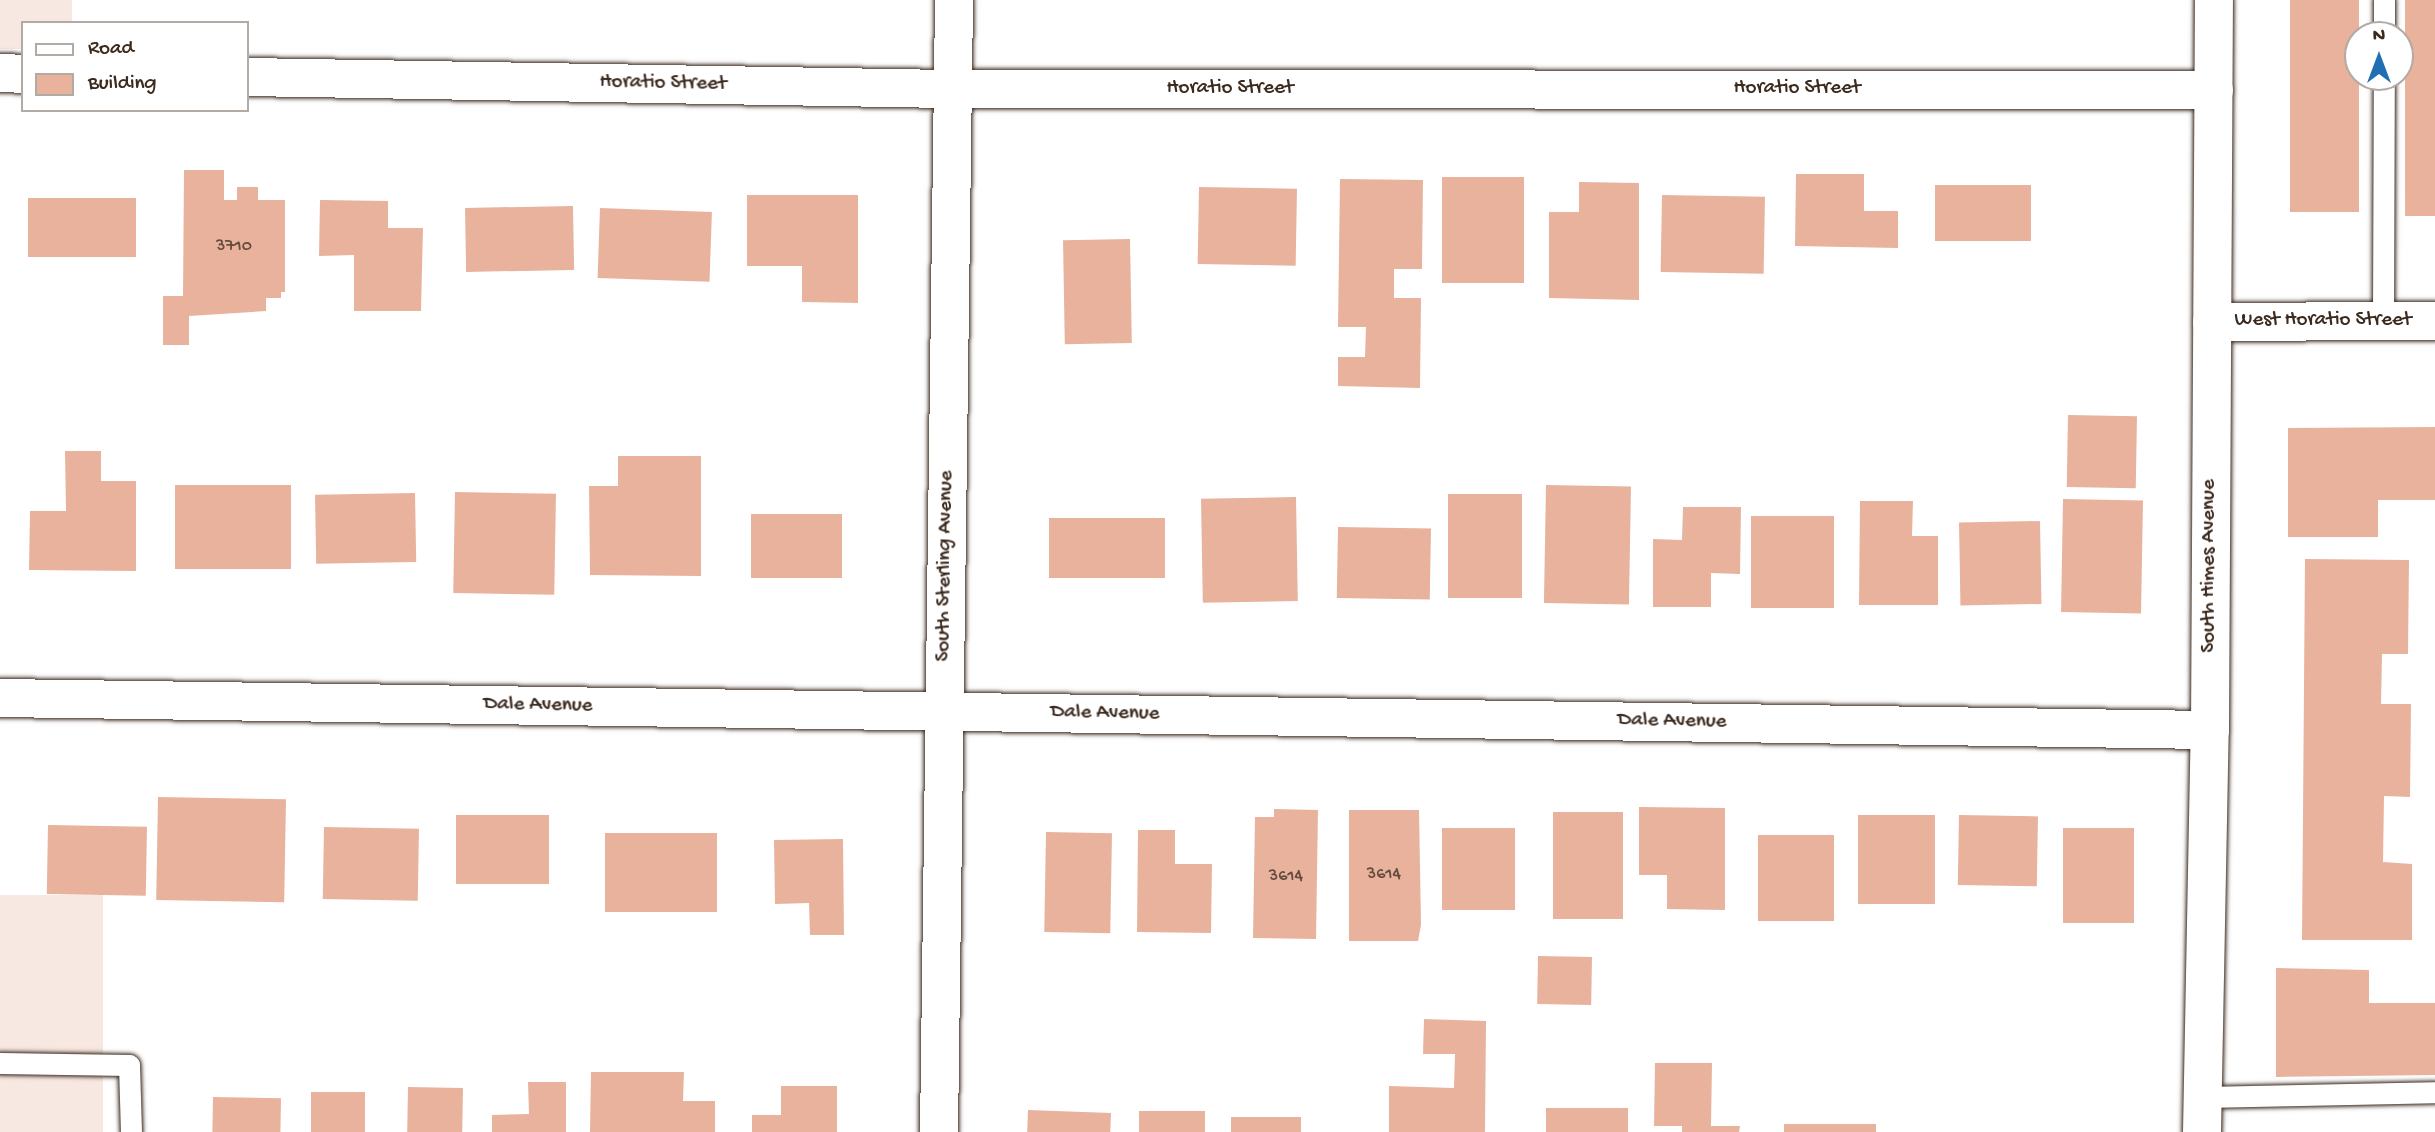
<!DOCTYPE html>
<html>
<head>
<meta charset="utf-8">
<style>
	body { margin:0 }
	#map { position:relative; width:2435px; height:1132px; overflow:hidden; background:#fff; font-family:"Gochi Hand",sans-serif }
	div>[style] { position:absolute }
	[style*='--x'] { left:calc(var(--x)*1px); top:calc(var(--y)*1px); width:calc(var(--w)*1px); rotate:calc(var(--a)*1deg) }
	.built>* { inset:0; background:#f8e8e2; transform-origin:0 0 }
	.building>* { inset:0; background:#e8b29d; transform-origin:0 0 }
	.roads { filter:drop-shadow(0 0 2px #3b2a1e) drop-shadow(0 0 2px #3b2a1e) }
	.service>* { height:21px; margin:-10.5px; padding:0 10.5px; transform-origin:10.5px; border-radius:10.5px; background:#fff }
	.minor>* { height:38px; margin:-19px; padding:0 19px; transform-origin:19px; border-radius:19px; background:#fff }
	.tertiary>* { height:38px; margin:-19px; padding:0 19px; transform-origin:19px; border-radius:19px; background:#fff }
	span { translate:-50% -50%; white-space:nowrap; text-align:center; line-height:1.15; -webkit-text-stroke:7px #fff; paint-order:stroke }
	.number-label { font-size:18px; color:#664c3e }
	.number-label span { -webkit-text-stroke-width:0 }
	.street-label { font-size:21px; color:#3b2a1e }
	.legend { position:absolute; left:21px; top:21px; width:228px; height:91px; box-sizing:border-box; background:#fff; border:2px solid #b1aaa5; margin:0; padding:9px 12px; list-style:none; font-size:21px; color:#3b2a1e }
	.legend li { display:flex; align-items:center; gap:14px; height:35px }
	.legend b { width:35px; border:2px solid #b1aaa5 }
	.north { position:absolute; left:2344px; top:21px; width:70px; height:70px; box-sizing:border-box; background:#fff; border:2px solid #b1aaa5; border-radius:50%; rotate:0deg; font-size:19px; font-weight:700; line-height:28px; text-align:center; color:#3b2a1e }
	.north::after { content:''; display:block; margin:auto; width:24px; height:32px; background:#1f6fb2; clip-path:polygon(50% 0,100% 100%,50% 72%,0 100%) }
</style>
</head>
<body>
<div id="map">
	<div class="built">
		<i style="clip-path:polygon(0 0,72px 0,72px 23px,23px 23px,23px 49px,0 49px)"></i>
		<i style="left:103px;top:895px;width:237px;height:103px;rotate:90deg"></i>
	</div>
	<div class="building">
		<i style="left:2290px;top:0;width:69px;height:212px"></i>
		<i style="left:2405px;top:0;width:30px;height:216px"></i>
		<i style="clip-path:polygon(184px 170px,224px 170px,224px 200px,237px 200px,237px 187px,258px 187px,258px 200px,285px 200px,285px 292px,281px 292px,281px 298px,266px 298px,266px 311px,189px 316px,189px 345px,163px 345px,163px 296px,183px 296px)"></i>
		<i style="clip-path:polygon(1796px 174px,1864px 174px,1864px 211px,1898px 211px,1898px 248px,1795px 246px)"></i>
		<i style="left:1442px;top:177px;width:82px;height:106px"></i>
		<i style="clip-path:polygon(1340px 179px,1423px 180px,1422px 269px,1394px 269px,1394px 298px,1421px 298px,1420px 388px,1338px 386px,1338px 357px,1365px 357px,1366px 327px,1338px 327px)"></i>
		<i style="clip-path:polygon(1579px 182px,1639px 183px,1639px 300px,1549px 298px,1549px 212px,1579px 212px)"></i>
		<i style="left:2031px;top:185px;width:56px;height:96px;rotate:90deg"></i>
		<i style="left:1199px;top:187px;width:98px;height:77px;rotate:1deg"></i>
		<i style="clip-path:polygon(747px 195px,858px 195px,858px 303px,802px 302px,802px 266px,747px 266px)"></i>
		<i style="left:1662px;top:195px;width:103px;height:77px;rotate:1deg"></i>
		<i style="left:28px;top:198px;width:108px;height:59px"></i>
		<i style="clip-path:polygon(320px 200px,388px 201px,388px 228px,423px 228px,421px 311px,354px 311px,354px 255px,319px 256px)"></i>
		<i style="left:573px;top:206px;width:64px;height:108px;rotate:89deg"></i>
		<i style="left:600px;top:208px;width:112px;height:70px;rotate:2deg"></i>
		<i style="left:1130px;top:239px;width:104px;height:67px;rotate:89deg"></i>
		<i style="left:2068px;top:415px;width:69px;height:72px;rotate:1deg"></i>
		<i style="clip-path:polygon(2435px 427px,2435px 500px,2378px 500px,2378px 537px,2288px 537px,2288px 428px)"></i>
		<i style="clip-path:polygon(65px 451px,101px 451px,101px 481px,136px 481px,136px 571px,29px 570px,30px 511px,66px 511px)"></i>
		<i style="clip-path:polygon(618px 456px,701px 456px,701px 576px,590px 575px,589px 486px,618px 486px)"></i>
		<i style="left:175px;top:485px;width:116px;height:84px"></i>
		<i style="left:1546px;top:485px;width:85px;height:118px;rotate:1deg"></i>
		<i style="left:455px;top:492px;width:101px;height:101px;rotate:1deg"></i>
		<i style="left:415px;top:493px;width:69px;height:100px;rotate:89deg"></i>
		<i style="left:1448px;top:494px;width:74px;height:104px"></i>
		<i style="left:1296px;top:497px;width:104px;height:95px;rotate:89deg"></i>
		<i style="left:2063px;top:499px;width:80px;height:113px;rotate:1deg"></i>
		<i style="clip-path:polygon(1860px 501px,1913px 501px,1912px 536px,1938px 536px,1938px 605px,1859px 605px)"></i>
		<i style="clip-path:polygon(1683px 507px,1741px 507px,1740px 574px,1711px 573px,1711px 607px,1653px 607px,1653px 539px,1682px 540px)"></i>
		<i style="left:751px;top:514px;width:91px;height:64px"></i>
		<i style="left:1834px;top:516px;width:92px;height:83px;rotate:90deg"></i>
		<i style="left:1049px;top:518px;width:116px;height:60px"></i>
		<i style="left:2040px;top:521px;width:83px;height:81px;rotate:89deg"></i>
		<i style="left:1338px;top:527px;width:93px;height:71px;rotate:1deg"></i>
		<i style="clip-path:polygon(2305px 559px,2409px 560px,2408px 654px,2382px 654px,2381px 704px,2411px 704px,2410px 797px,2384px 796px,2383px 862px,2412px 864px,2412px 940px,2302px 940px)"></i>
		<i style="left:158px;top:797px;width:128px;height:103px;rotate:1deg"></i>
		<i style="clip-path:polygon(1639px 807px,1725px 808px,1725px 910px,1667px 909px,1667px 875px,1639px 875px)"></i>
		<i style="clip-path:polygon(1274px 809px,1318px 810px,1316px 939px,1253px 938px,1255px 817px,1274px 817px)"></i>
		<i style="clip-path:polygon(1349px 810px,1419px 810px,1421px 925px,1418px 941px,1349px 941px)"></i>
		<i style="left:1553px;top:812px;width:70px;height:107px"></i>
		<i style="left:456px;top:815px;width:93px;height:69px"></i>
		<i style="left:1858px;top:815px;width:77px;height:89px"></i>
		<i style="left:1959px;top:815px;width:79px;height:70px;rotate:1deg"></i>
		<i style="left:48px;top:825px;width:99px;height:69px;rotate:1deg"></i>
		<i style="left:324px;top:827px;width:95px;height:72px;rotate:1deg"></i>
		<i style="left:1442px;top:828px;width:73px;height:82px"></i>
		<i style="left:2063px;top:828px;width:71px;height:95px"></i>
		<i style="clip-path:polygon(1138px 830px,1175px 830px,1175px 864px,1212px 864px,1211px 933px,1137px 932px)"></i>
		<i style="left:1046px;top:832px;width:66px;height:100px;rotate:1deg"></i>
		<i style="left:605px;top:833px;width:112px;height:79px"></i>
		<i style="left:1834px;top:835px;width:86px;height:76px;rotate:90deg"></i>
		<i style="clip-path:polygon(843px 839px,844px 935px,810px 935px,809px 903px,775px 904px,774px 840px)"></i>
		<i style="left:1538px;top:956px;width:54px;height:48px;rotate:1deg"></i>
		<i style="clip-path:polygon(2276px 968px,2369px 970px,2369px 1003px,2435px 1003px,2435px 1075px,2276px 1077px)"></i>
		<i style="clip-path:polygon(1424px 1019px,1486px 1021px,1485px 1132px,1389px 1132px,1389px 1086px,1454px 1088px,1455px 1054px,1423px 1054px)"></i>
		<i style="clip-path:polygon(1655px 1063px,1712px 1063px,1711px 1126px,1740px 1126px,1739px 1132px,1682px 1132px,1682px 1126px,1654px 1126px)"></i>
		<i style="clip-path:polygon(591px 1072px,684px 1072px,683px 1101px,715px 1101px,715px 1132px,590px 1132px)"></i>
		<i style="clip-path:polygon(528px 1082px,566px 1082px,566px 1132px,492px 1132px,492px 1115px,529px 1114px)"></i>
		<i style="clip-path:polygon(781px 1086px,837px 1086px,837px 1132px,752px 1132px,752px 1115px,781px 1115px)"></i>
		<i style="left:408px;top:1087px;width:55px;height:45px;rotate:1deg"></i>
		<i style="left:311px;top:1092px;width:54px;height:40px"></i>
		<i style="left:213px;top:1097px;width:68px;height:35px;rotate:1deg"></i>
		<i style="left:1546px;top:1108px;width:82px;height:24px"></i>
		<i style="left:1028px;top:1110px;width:83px;height:22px;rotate:2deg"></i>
		<i style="left:1139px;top:1111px;width:66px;height:21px"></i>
		<i style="left:1231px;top:1117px;width:70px;height:15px"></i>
		<i style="left:1784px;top:1124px;width:92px;height:8px"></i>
	</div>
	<div class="roads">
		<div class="service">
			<i style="--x:2384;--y:35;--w:35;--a:-90"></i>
			<i style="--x:2383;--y:320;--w:243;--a:-89.8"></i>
			<i style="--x:0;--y:1063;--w:129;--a:0.9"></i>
			<i style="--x:129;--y:1065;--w:67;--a:88.3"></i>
			<i style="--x:2202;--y:1097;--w:233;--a:-1.2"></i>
		</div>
		<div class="minor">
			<i style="--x:0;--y:73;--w:23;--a:2"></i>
			<i style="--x:247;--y:77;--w:705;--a:0.98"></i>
			<i style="--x:952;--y:89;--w:1262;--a:0.05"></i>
			<i style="--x:2212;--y:322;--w:223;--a:-0.3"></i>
			<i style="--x:0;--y:698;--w:2210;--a:0.83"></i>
			<i style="--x:939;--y:1132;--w:1132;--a:-89.24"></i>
		</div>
		<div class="tertiary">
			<i style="--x:2202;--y:1132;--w:402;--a:-88.9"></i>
			<i style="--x:2210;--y:730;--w:730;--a:-89.69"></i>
		</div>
	</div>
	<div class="number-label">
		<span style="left:234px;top:247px">3710</span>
		<span style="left:1384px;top:875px">3614</span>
		<span style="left:1286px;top:877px">3614</span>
	</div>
	<div class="street-label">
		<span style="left:663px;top:84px;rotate:1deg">Horatio Street</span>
		<span style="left:1230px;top:89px">Horatio Street</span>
		<span style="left:1797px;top:89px">Horatio Street</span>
		<span style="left:2323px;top:321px">West Horatio Street</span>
		<span style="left:946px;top:566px;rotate:-89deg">South Sterling Avenue</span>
		<span style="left:2210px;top:566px;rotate:-90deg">South Himes Avenue</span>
		<span style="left:538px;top:706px;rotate:1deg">Dale Avenue</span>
		<span style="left:1105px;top:714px;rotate:1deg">Dale Avenue</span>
		<span style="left:1672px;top:722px;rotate:1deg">Dale Avenue</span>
	</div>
	<ul class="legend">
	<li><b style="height:9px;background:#fff"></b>Road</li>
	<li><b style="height:19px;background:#e8b29d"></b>Building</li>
	</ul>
	<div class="north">N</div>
</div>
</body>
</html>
